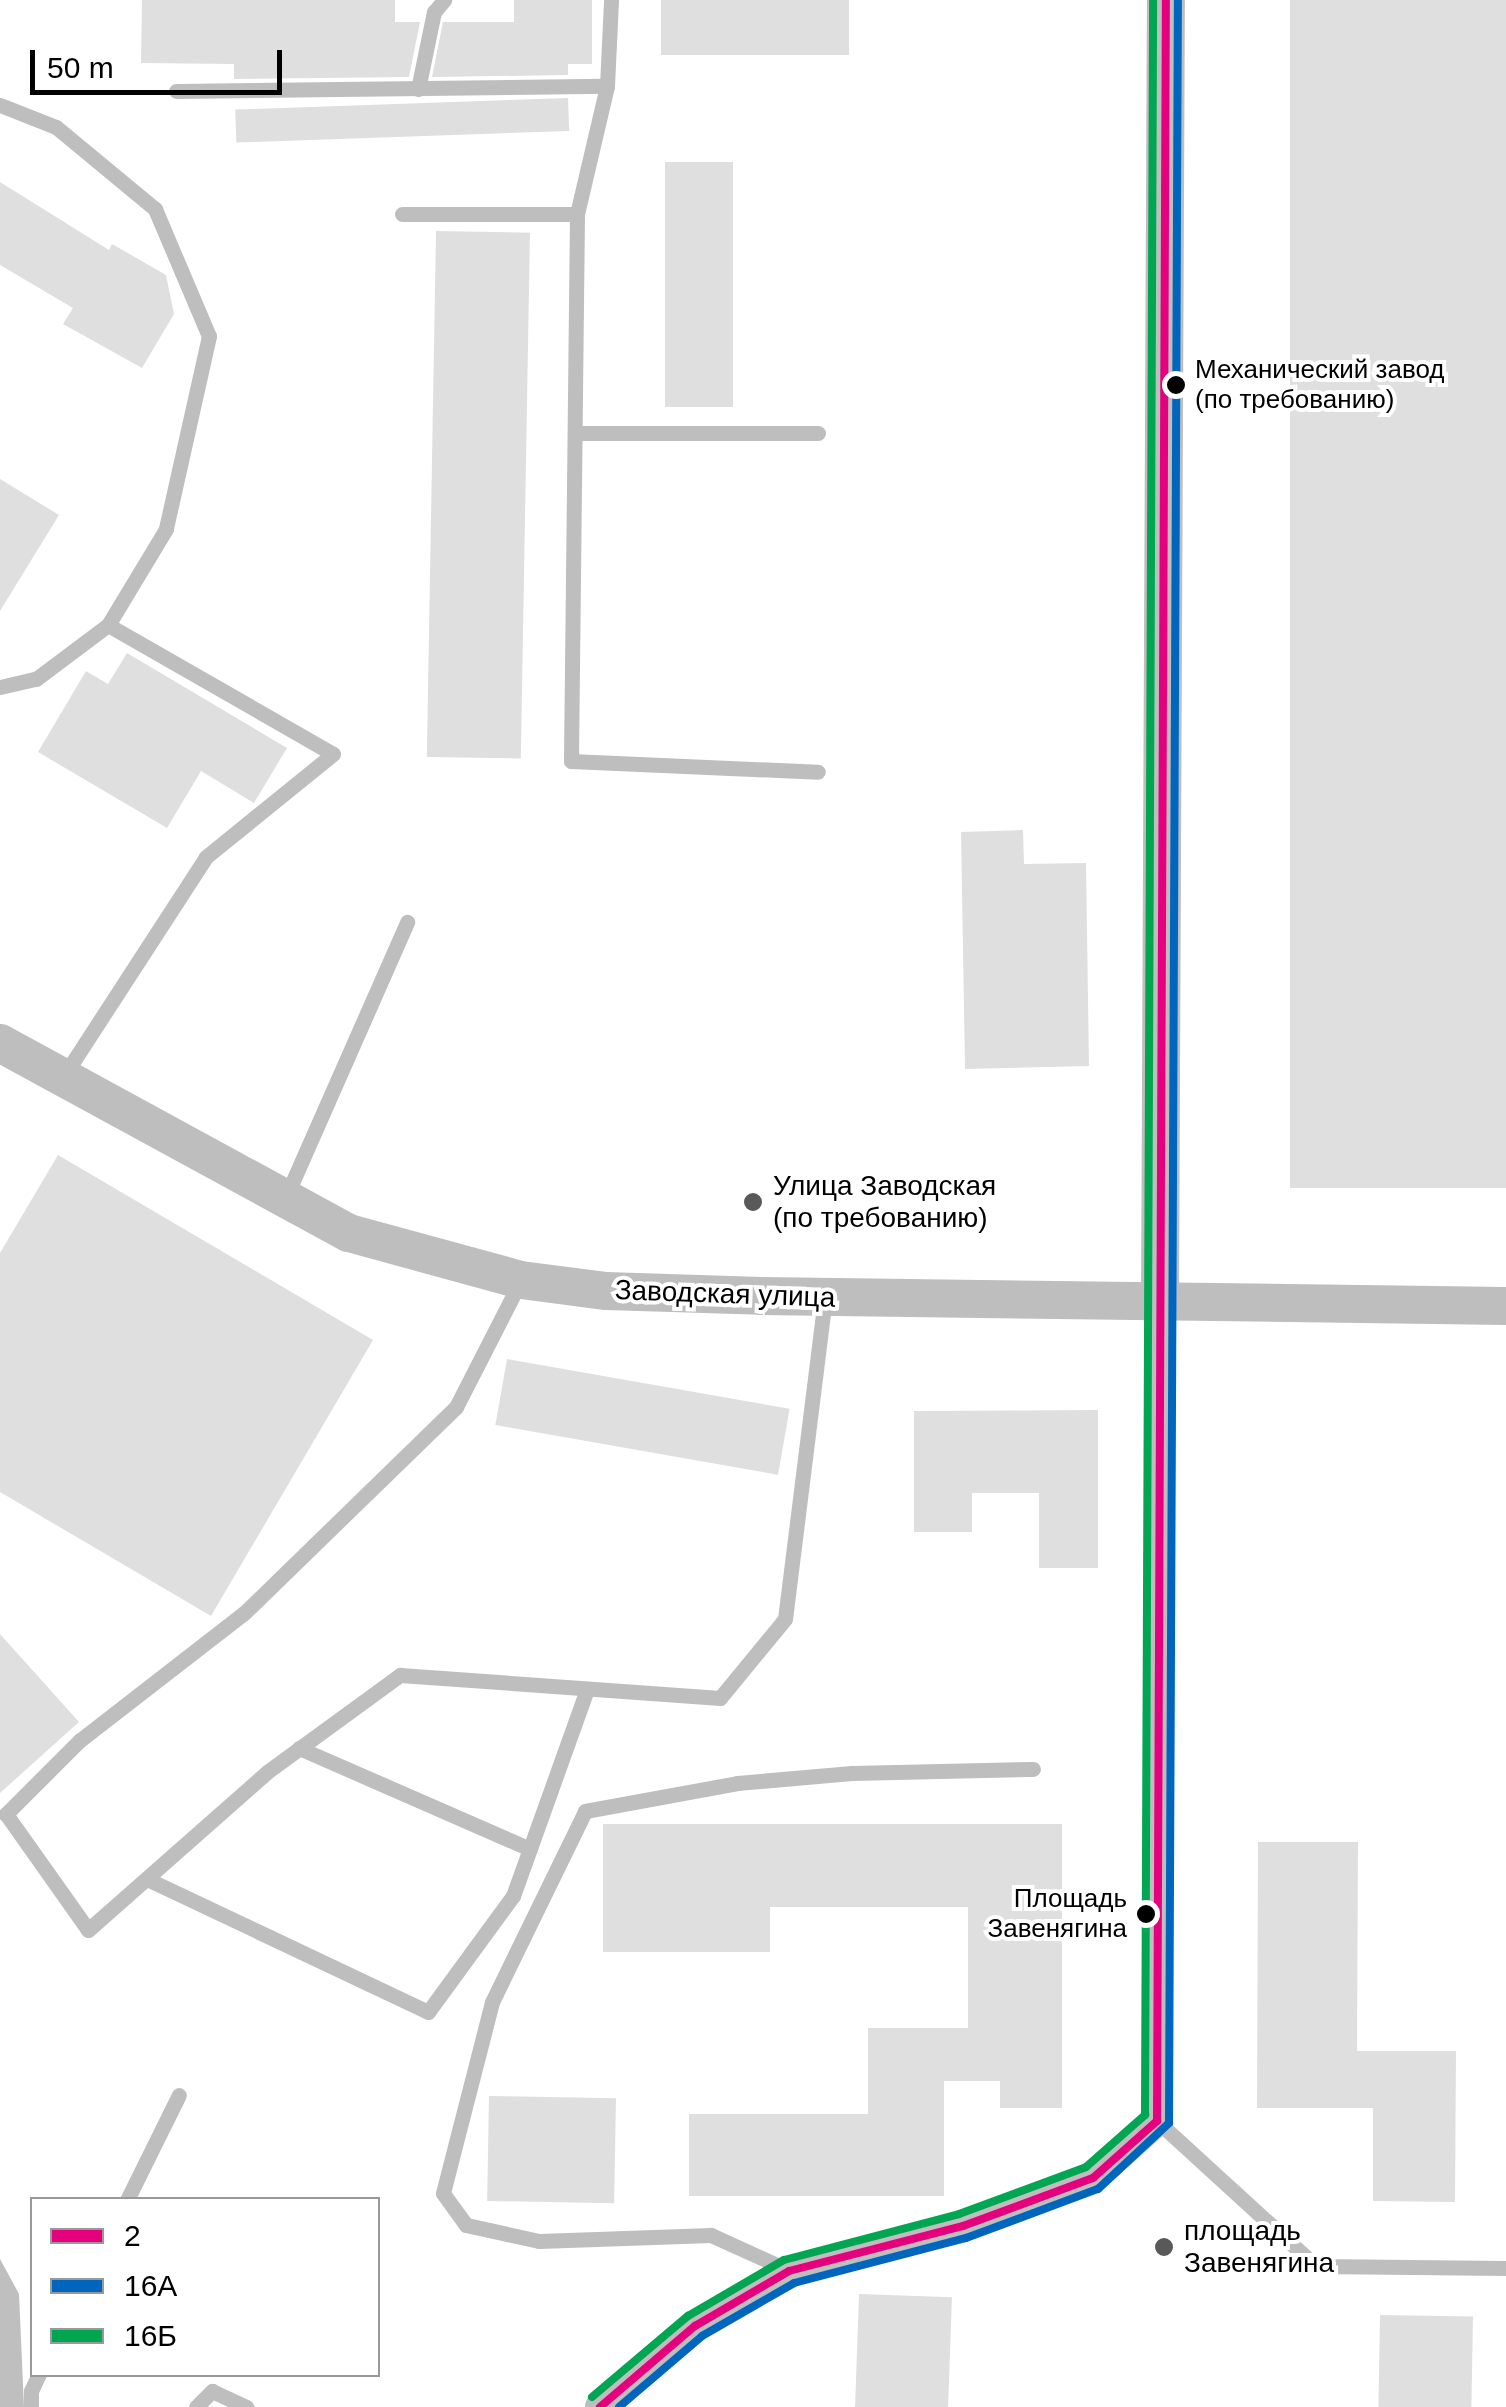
<!DOCTYPE html>
<html>
<head>
<meta charset="utf-8">
<style>
	body { margin:0 }
	#map { position:relative; width:1506px; height:2407px; overflow:hidden; background:#fff; font-family:Arial,sans-serif }
	div>[style] { position:absolute }
	[style*='--x'] { left:calc(var(--x)*1px); top:calc(var(--y)*1px); width:calc(var(--w)*1px); rotate:calc(var(--a)*1deg) }
	.water>* { inset:0; background:#bfbfbf }
	.building>* { inset:0; background:#dfdfdf; transform-origin:0 0 }
	.service>* { height:15px; margin:-7.5px; padding:0 7.5px; transform-origin:7.5px; border-radius:7.5px; background:#bebebe }
	.minor>* { height:30px; margin:-15px; padding:0 15px; transform-origin:15px; border-radius:15px; background:#bebebe }
	.tertiary>* { height:38px; margin:-19px; padding:0 19px; transform-origin:19px; border-radius:19px; background:#bebebe }
	.bus-1>* { height:8px; margin:-4px; padding:0 4px; transform-origin:4px; border-radius:4px; background:#e5007d }
	.bus-2>* { height:8px; margin:-4px; padding:0 4px; transform-origin:4px; border-radius:4px; background:#0065bd }
	.bus-3>* { height:8px; margin:-4px; padding:0 4px; transform-origin:4px; border-radius:4px; background:#00a651 }
	.dots>* { width:28px; height:28px; translate:-50% -50%; box-sizing:border-box; border:5px solid #fff; border-radius:50% }
	span { translate:-50% -50%; white-space:nowrap; text-align:center; line-height:1.15; -webkit-text-stroke:8px #fff; paint-order:stroke }
	.bus-label { font-size:26px; color:#000 }
	.left { translate:0 -50%; text-align:left }
	.right { translate:-100% -50%; text-align:right }
	.poi-label { font-size:28px; color:#000 }
	.street-label { font-size:28px; color:#000 }
	.legend { position:absolute; left:30px; top:2197px; width:350px; height:180px; box-sizing:border-box; background:#fff; border:2px solid #999; margin:0; padding:12px 18px; list-style:none; font-size:30px; color:#000 }
	.legend li { display:flex; align-items:center; gap:20px; height:50px }
	.legend b { width:50px; border:2px solid #999 }
	.scale { position:absolute; left:30px; top:50px; width:252px; height:45px; box-sizing:border-box; border:5px solid #000; border-top:0; padding-left:12px; font-size:30px; line-height:35px; white-space:nowrap; color:#000; -webkit-text-stroke:8px #fff; paint-order:stroke }
</style>
</head>
<body>
<div id="map">
	<div class="water">
		<i style="clip-path:polygon(0 2259px,19px 2294px,24px 2407px,0 2407px)"></i>
	</div>
	<div class="building">
		<i style="clip-path:polygon(142px 0,395px 0,395px 22px,420px 22px,409px 77px,234px 79px,234px 64px,141px 63px)"></i>
		<i style="clip-path:polygon(514px 0,592px 0,592px 64px,568px 64px,568px 75px,432px 77px,443px 22px,514px 22px)"></i>
		<i style="left:661px;top:0;width:188px;height:55px"></i>
		<i style="left:1290px;top:0;width:216px;height:1188px"></i>
		<i style="left:568px;top:98px;width:33px;height:333px;rotate:88deg"></i>
		<i style="left:733px;top:162px;width:245px;height:68px;rotate:90deg"></i>
		<i style="clip-path:polygon(0 182px,109px 250px,112px 244px,166px 275px,174px 314px,142px 368px,63px 324px,73px 308px,0 265px)"></i>
		<i style="left:436px;top:231px;width:94px;height:526px;rotate:1deg"></i>
		<i style="clip-path:polygon(0 479px,59px 515px,0 611px)"></i>
		<i style="clip-path:polygon(127px 653px,287px 748px,254px 803px,201px 771px,167px 828px,38px 752px,86px 671px,108px 684px)"></i>
		<i style="clip-path:polygon(1023px 830px,1024px 864px,1086px 863px,1089px 1066px,965px 1069px,961px 832px)"></i>
		<i style="clip-path:polygon(58px 1155px,373px 1340px,211px 1616px,0 1492px,0 1253px)"></i>
		<i style="left:507px;top:1359px;width:287px;height:67px;rotate:10deg"></i>
		<i style="clip-path:polygon(1098px 1410px,1098px 1568px,1039px 1568px,1039px 1493px,972px 1493px,972px 1532px,914px 1532px,914px 1411px)"></i>
		<i style="clip-path:polygon(0 1634px,79px 1722px,0 1793px)"></i>
		<i style="clip-path:polygon(603px 1824px,1062px 1824px,1062px 2108px,1000px 2108px,1000px 2081px,944px 2081px,944px 2196px,689px 2196px,689px 2114px,868px 2114px,868px 2028px,968px 2028px,968px 1907px,770px 1907px,770px 1952px,603px 1952px)"></i>
		<i style="clip-path:polygon(1258px 1842px,1358px 1842px,1357px 2051px,1456px 2051px,1455px 2202px,1373px 2201px,1373px 2108px,1257px 2108px)"></i>
		<i style="left:489px;top:2096px;width:127px;height:105px;rotate:1deg"></i>
		<i style="left:859px;top:2294px;width:93px;height:113px;rotate:2deg"></i>
		<i style="left:1380px;top:2315px;width:93px;height:92px;rotate:1deg"></i>
	</div>
	<div class="service">
		<i style="--x:418;--y:89;--w:79;--a:-78.3"></i>
		<i style="--x:434;--y:12;--w:16;--a:-50"></i>
		<i style="--x:176;--y:91;--w:431;--a:-0.7"></i>
		<i style="--x:0;--y:105;--w:60;--a:21.4"></i>
		<i style="--x:56;--y:127;--w:129;--a:39.6"></i>
		<i style="--x:155;--y:209;--w:138;--a:67"></i>
		<i style="--x:209;--y:336;--w:198;--a:102.6"></i>
		<i style="--x:166;--y:529;--w:112;--a:121.1"></i>
		<i style="--x:402;--y:214;--w:175;--a:0"></i>
		<i style="--x:577;--y:214;--w:131;--a:-76.8"></i>
		<i style="--x:607;--y:86;--w:86;--a:-87.3"></i>
		<i style="--x:577;--y:214;--w:547;--a:90.63"></i>
		<i style="--x:571;--y:761;--w:247;--a:2.5"></i>
		<i style="--x:575;--y:433;--w:243;--a:0"></i>
		<i style="--x:0;--y:687;--w:37;--a:-13"></i>
		<i style="--x:36;--y:679;--w:90;--a:-36.9"></i>
		<i style="--x:108;--y:625;--w:259;--a:29.8"></i>
		<i style="--x:333;--y:754;--w:164;--a:141"></i>
		<i style="--x:206;--y:857;--w:261;--a:123"></i>
		<i style="--x:285;--y:1199;--w:303;--a:-66.2"></i>
		<i style="--x:521;--y:1280;--w:143;--a:117.1"></i>
		<i style="--x:456;--y:1407;--w:296;--a:135.8"></i>
		<i style="--x:244;--y:1613;--w:207;--a:142.2"></i>
		<i style="--x:80;--y:1740;--w:105;--a:135"></i>
		<i style="--x:6;--y:1814;--w:142;--a:54.7"></i>
		<i style="--x:88;--y:1930;--w:239;--a:-41.4"></i>
		<i style="--x:267;--y:1772;--w:165;--a:-36.1"></i>
		<i style="--x:400;--y:1675;--w:321;--a:4.1"></i>
		<i style="--x:720;--y:1698;--w:102;--a:-50.6"></i>
		<i style="--x:785;--y:1619;--w:322;--a:-82.9"></i>
		<i style="--x:299;--y:1748;--w:252;--a:23.6"></i>
		<i style="--x:147;--y:1879;--w:311;--a:25.3"></i>
		<i style="--x:428;--y:2012;--w:144;--a:-53.8"></i>
		<i style="--x:513;--y:1896;--w:220;--a:-70.3"></i>
		<i style="--x:1157;--y:2121;--w:215;--a:42.4"></i>
		<i style="--x:1316;--y:2266;--w:190;--a:0.6"></i>
		<i style="--x:127;--y:2200;--w:117;--a:-63.7"></i>
		<i style="--x:788;--y:2270;--w:85;--a:-155.6"></i>
		<i style="--x:711;--y:2235;--w:172;--a:178"></i>
		<i style="--x:539;--y:2241;--w:75;--a:-167.6"></i>
		<i style="--x:466;--y:2225;--w:39;--a:-126"></i>
		<i style="--x:443;--y:2193;--w:197;--a:-75.6"></i>
		<i style="--x:492;--y:2002;--w:212;--a:-64"></i>
		<i style="--x:585;--y:1811;--w:155;--a:-10.4"></i>
		<i style="--x:737;--y:1783;--w:115;--a:-5"></i>
		<i style="--x:852;--y:1773;--w:181;--a:-1.3"></i>
		<i style="--x:31;--y:2407;--w:16;--a:-90"></i>
		<i style="--x:31;--y:2391;--w:19;--a:-65"></i>
		<i style="--x:196;--y:2407;--w:23;--a:-45"></i>
		<i style="--x:212;--y:2391;--w:38;--a:25"></i>
	</div>
	<div class="minor">
		<i style="--x:600;--y:2407;--w:125;--a:-40.5"></i>
		<i style="--x:695;--y:2326;--w:109;--a:-30.3"></i>
		<i style="--x:789;--y:2271;--w:180;--a:-14.5"></i>
		<i style="--x:963;--y:2226;--w:139;--a:-20.3"></i>
		<i style="--x:1093;--y:2178;--w:86;--a:-41.7"></i>
		<i style="--x:1157;--y:2121;--w:820;--a:-89.79"></i>
	</div>
	<div class="tertiary">
		<i style="--x:0;--y:1043;--w:397;--a:28.6"></i>
		<i style="--x:349;--y:1233;--w:178;--a:15.3"></i>
		<i style="--x:521;--y:1280;--w:86;--a:7.4"></i>
		<i style="--x:606;--y:1291;--w:155;--a:1.8"></i>
		<i style="--x:761;--y:1296;--w:745;--a:0.77"></i>
		<i style="--x:1160;--y:1301;--w:1301;--a:-89.74"></i>
	</div>
	<div class="bus-1">
		<i style="--x:600;--y:2407;--w:125;--a:-40.5"></i>
		<i style="--x:695;--y:2326;--w:109;--a:-30.3"></i>
		<i style="--x:789;--y:2271;--w:180;--a:-14.5"></i>
		<i style="--x:963;--y:2226;--w:139;--a:-20.3"></i>
		<i style="--x:1093;--y:2178;--w:86;--a:-41.7"></i>
		<i style="--x:1157;--y:2121;--w:2121;--a:-89.76"></i>
	</div>
	<div class="bus-2">
		<i style="--x:619;--y:2407;--w:109;--a:-40.5"></i>
		<i style="--x:702;--y:2336;--w:106;--a:-29.9"></i>
		<i style="--x:794;--y:2283;--w:178;--a:-14.7"></i>
		<i style="--x:966;--y:2238;--w:141;--a:-20.4"></i>
		<i style="--x:1098;--y:2189;--w:97;--a:-42.9"></i>
		<i style="--x:1169;--y:2123;--w:2123;--a:-89.76"></i>
	</div>
	<div class="bus-3">
		<i style="--x:592;--y:2397;--w:126;--a:-40.2"></i>
		<i style="--x:688;--y:2316;--w:111;--a:-30.3"></i>
		<i style="--x:784;--y:2260;--w:181;--a:-14.7"></i>
		<i style="--x:959;--y:2214;--w:135;--a:-20.3"></i>
		<i style="--x:1086;--y:2167;--w:79;--a:-41.4"></i>
		<i style="--x:1145;--y:2115;--w:2115;--a:-89.78"></i>
	</div>
	<div class="dots">
		<i style="left:1176px;top:385px;background:#000"></i>
		<i style="left:753px;top:1202px;background:#595959"></i>
		<i style="left:1146px;top:1914px;background:#000"></i>
		<i style="left:1164px;top:2247px;background:#595959"></i>
	</div>
	<div class="bus-label">
		<span class="left" style="left:1195px;top:385px">Механический завод<br>(по требованию)</span>
		<span class="right" style="left:1127px;top:1914px">Площадь<br>Завенягина</span>
	</div>
	<div class="poi-label">
		<span class="left" style="left:773px;top:1202px">Улица Заводская<br>(по требованию)</span>
		<span class="left" style="left:1184px;top:2247px">площадь<br>Завенягина</span>
	</div>
	<div class="street-label">
		<span style="left:725px;top:1294px;rotate:2deg">Заводская улица</span>
	</div>
	<ul class="legend">
	<li><b style="height:12px;background:#e5007d"></b>2</li>
	<li><b style="height:12px;background:#0065bd"></b>16А</li>
	<li><b style="height:12px;background:#00a651"></b>16Б</li>
	</ul>
	<div class="scale">50 m</div>
</div>
</body>
</html>
